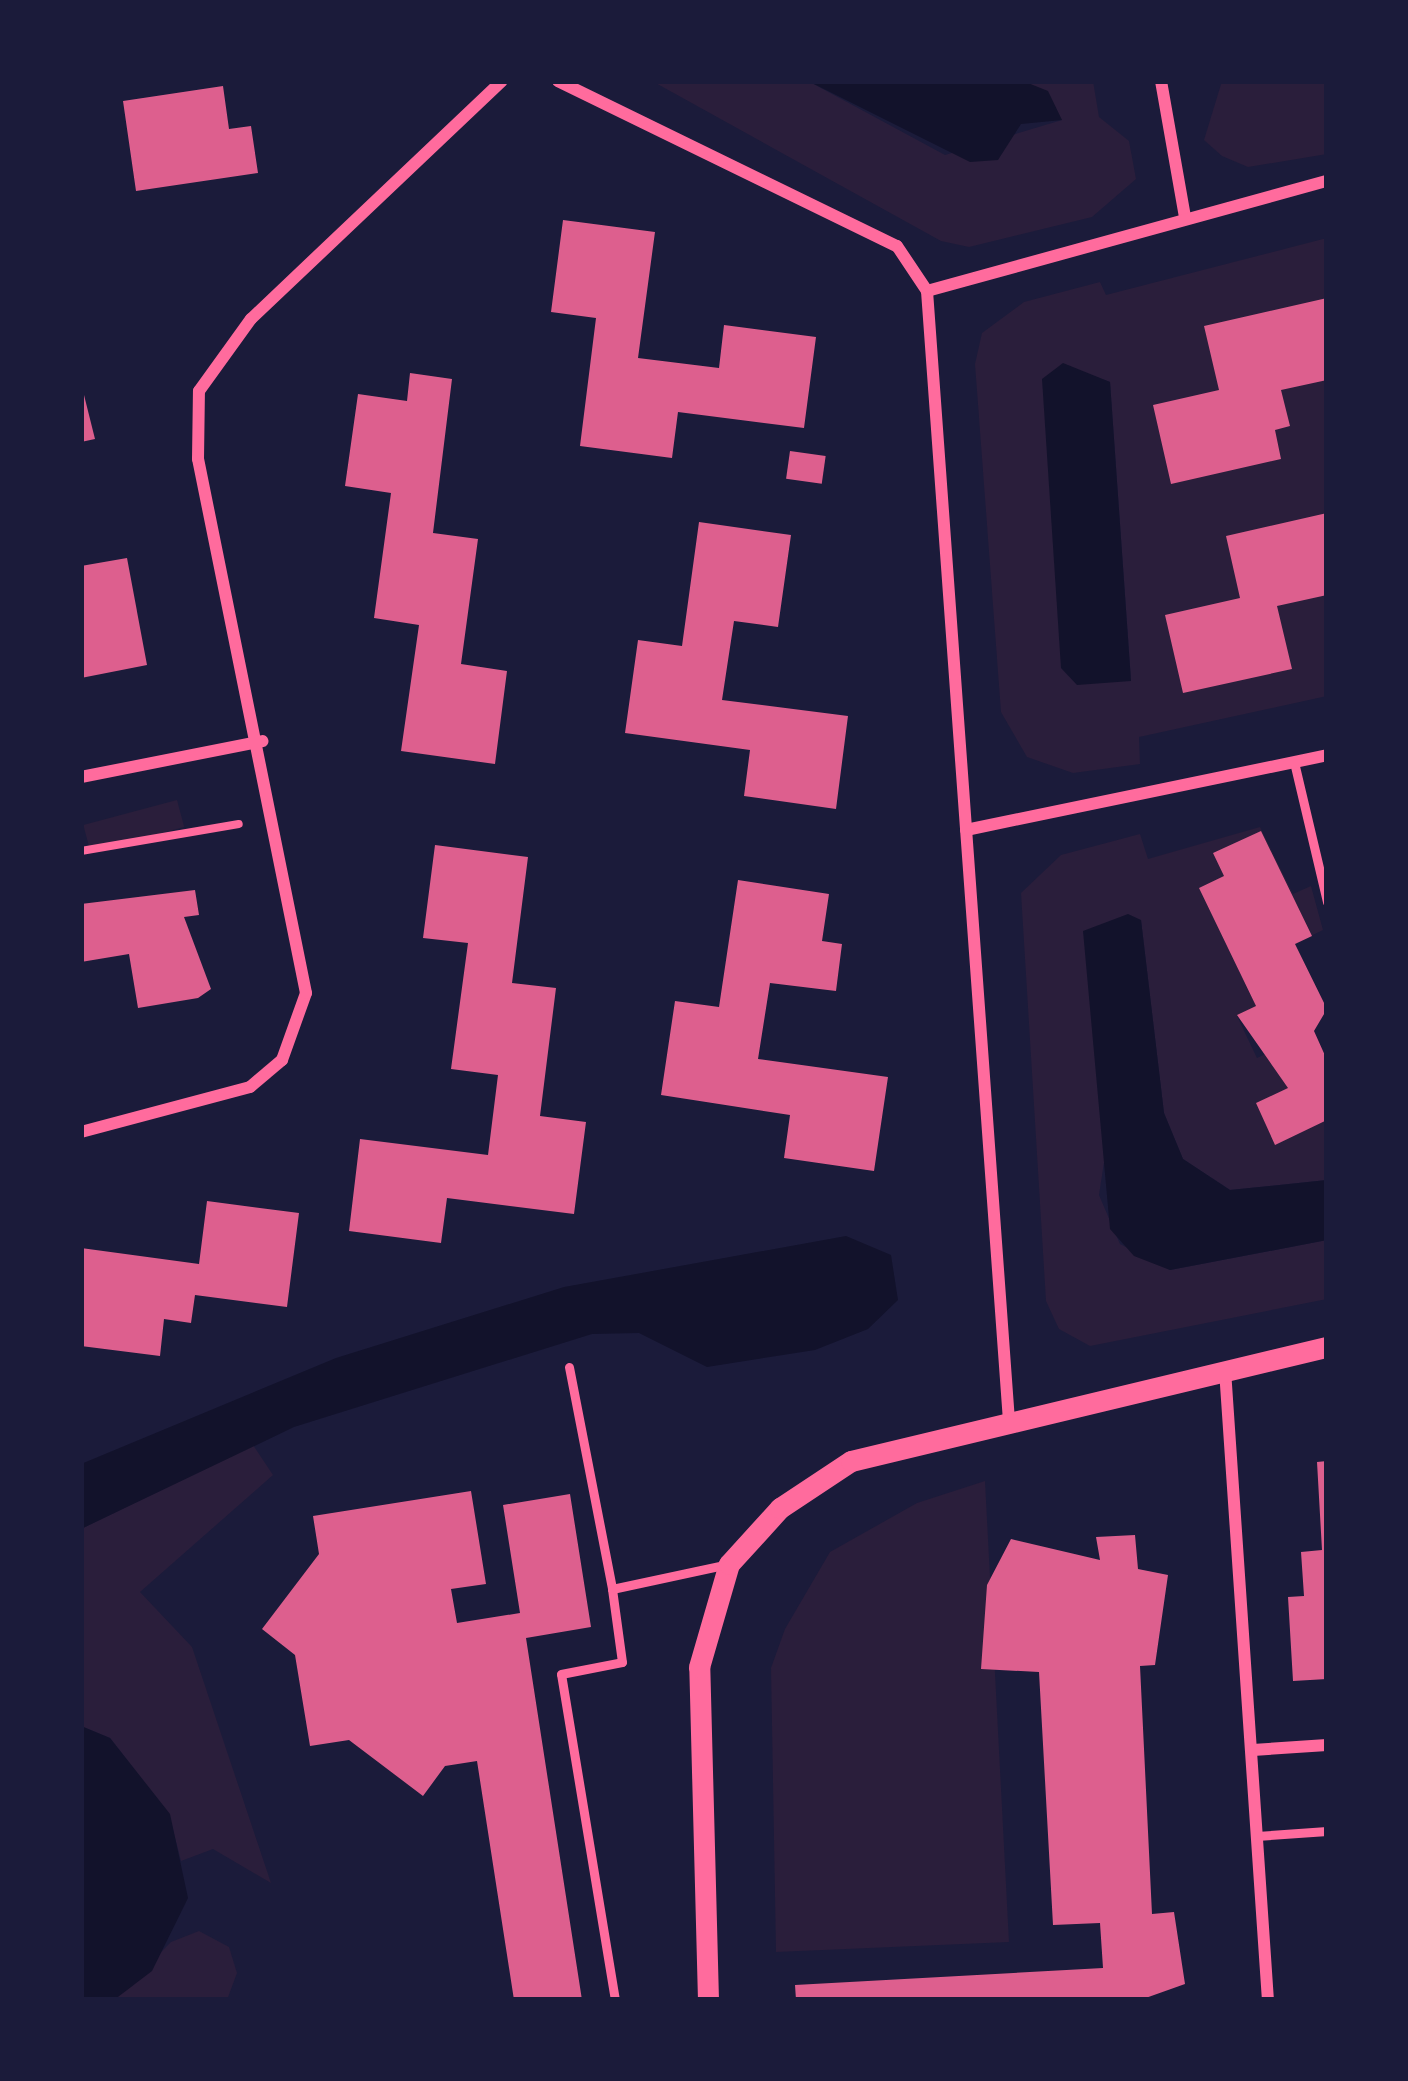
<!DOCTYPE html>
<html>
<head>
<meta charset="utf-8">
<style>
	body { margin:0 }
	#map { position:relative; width:1408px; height:2081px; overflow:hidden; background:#1b1b3a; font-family:"Varela Round",sans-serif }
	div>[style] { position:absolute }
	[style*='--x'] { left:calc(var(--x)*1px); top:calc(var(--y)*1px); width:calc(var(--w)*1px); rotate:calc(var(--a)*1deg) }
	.green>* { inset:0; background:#2a1e3b; transform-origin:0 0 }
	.water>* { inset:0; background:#12122b }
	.building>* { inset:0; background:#dd5f8e; transform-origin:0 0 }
	.path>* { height:8px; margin:-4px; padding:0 4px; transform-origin:4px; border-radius:4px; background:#ff6b9d }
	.service>* { height:9px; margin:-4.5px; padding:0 4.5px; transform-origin:4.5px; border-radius:4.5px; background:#ff6b9d }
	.minor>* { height:12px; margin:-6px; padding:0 6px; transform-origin:6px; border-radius:6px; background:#ff6b9d }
	.tertiary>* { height:21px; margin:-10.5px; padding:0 10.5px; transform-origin:10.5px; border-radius:10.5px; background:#ff6b9d }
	span { translate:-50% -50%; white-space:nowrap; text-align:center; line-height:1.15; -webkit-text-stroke:12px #1b1b3a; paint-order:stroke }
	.frame { position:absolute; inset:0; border:84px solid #1b1b3a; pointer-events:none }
</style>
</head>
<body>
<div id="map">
	<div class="green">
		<i style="clip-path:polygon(652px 81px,808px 81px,945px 155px,1062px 120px,1023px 81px,962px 81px,1093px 81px,1099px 117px,1129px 141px,1136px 179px,1092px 217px,969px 247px,941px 241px)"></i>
		<i style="clip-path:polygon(1222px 81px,1327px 81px,1327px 154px,1248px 167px,1222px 156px,1204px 140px)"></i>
		<i style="clip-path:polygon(evenodd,1327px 238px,1327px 696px,1139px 737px,1140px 764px,1073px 773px,1027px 757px,1001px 712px,975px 364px,982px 333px,1024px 302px,1100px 282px,1106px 295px,1327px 238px,1069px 367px,1110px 382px,1131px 680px,1069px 367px)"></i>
		<i style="left:177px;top:800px;width:28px;height:97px;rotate:75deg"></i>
		<i style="clip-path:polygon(1260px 827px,1293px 894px,1311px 886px,1323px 930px,1239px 971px,1256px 1006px,1237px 1016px,1257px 1058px,1314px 1031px,1327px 1060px,1327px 1180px,1230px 1190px,1183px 1159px,1164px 1113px,1141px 920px,1099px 1195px,1120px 1244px,1170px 1270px,1327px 1240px,1327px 1299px,1090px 1346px,1059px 1329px,1046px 1301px,1021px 893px,1061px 855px,1140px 834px,1148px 859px)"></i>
		<i style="clip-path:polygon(253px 1445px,273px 1475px,140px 1592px,192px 1647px,271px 1883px,213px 1849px,181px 1861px,169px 1814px,110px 1738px,81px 1726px,81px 1529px)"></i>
		<i style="clip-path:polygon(985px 1481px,1009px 1942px,776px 1952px,771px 1668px,785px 1629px,830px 1552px,917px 1503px)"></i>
		<i style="clip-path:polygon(199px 1931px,229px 1947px,237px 1973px,227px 2000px,114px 2000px,171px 1942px)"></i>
	</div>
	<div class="water">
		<i style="clip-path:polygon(808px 81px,1023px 81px,1048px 91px,1062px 120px,1021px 124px,998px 160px,970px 162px)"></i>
		<i style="clip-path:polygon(1063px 363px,1110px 382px,1131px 681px,1077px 685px,1061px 668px,1042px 379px)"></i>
		<i style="clip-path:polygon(1128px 914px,1141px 920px,1164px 1113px,1183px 1159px,1230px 1190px,1327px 1180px,1327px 1240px,1170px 1270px,1134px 1256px,1110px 1229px,1083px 931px)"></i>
		<i style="clip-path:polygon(846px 1236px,891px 1255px,898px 1300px,868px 1329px,815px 1350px,707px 1367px,639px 1333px,592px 1334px,294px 1427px,81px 1529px,81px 1464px,336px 1358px,564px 1287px)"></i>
		<i style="clip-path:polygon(81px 1726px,110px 1738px,170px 1814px,188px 1898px,152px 1971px,114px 2000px,81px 2000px)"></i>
	</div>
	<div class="building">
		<i style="clip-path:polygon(223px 86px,229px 129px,251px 126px,258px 173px,136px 191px,123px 101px)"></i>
		<i style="clip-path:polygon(563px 220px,655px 232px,638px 358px,719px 368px,724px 325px,816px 337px,804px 428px,678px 412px,672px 458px,580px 446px,596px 318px,551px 312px)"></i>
		<i style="clip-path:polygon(1327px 298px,1327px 380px,1281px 390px,1290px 426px,1275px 430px,1281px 459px,1171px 484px,1153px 405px,1219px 390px,1204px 326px)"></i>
		<i style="clip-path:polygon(410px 373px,452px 379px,433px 533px,478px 539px,461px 664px,507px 671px,495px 764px,401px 751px,419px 625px,374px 618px,391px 493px,345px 486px,358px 394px,407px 401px)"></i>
		<i style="clip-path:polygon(81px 383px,95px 439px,81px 442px)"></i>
		<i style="left:790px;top:451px;width:36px;height:28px;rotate:8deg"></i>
		<i style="clip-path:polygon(1327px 513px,1327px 595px,1277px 606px,1292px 669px,1183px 693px,1165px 615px,1240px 598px,1226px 536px)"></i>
		<i style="clip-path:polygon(699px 522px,791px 535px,778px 627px,734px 621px,722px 700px,848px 716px,836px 809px,744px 796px,750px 750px,625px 733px,638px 640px,682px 646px)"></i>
		<i style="clip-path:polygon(127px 558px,147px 665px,81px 678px,81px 566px)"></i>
		<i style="clip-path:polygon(1261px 831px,1312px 936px,1295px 944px,1327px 1009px,1314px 1031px,1327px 1060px,1327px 1120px,1275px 1145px,1256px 1103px,1288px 1088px,1237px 1015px,1256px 1006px,1199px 888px,1224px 876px,1213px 853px)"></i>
		<i style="clip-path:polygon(435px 845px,528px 857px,512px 983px,556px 988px,540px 1116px,586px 1122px,574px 1214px,447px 1198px,441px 1243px,349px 1231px,360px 1139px,488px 1155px,498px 1075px,451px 1069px,468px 943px,423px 938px)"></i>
		<i style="clip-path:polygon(738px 880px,829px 894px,822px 941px,842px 944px,836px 991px,770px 983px,758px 1059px,888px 1077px,874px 1171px,784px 1158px,790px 1115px,661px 1095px,675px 1001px,719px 1007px)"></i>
		<i style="clip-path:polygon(195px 890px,199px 915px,184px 917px,211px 989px,198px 998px,138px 1008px,129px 954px,81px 962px,81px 904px)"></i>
		<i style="clip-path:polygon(207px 1201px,299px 1213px,287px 1307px,195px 1295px,191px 1323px,164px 1319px,160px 1356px,81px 1346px,81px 1248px,199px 1264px)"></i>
		<i style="clip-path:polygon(1327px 1461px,1327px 1679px,1293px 1681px,1288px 1597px,1304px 1596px,1301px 1552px,1322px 1550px,1317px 1462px)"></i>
		<i style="clip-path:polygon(471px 1491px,486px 1584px,451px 1589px,457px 1623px,520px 1613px,503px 1505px,570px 1494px,591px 1627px,526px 1638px,582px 2000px,514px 2000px,477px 1761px,445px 1766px,423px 1796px,349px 1740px,310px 1746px,295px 1655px,262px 1629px,319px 1554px,313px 1516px)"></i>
		<i style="clip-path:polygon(1135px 1535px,1138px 1569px,1168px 1575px,1155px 1665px,1140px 1666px,1152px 1914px,1174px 1912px,1185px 1984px,1140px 2000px,796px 2000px,795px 1985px,1103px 1968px,1100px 1923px,1053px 1925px,1039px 1672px,981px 1669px,987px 1585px,1011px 1539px,1100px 1560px,1096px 1537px)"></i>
	</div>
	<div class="path">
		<i style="--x:81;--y:851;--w:160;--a:-9.7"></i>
	</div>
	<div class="service">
		<i style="--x:1294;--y:762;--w:144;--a:76.7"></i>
		<i style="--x:569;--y:1367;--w:226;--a:79"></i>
		<i style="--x:1257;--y:1836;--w:70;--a:-4.1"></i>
		<i style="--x:615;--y:2000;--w:330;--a:-99.4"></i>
		<i style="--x:561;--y:1674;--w:62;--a:-11.1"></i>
		<i style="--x:622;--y:1662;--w:74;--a:-97.8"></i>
		<i style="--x:612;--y:1589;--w:115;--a:-12.1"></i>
	</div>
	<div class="minor">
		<i style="--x:558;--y:81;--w:377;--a:26"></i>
		<i style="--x:897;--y:246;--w:54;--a:56.3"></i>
		<i style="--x:927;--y:291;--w:1134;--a:85.85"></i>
		<i style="--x:1161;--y:81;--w:138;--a:80"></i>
		<i style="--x:927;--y:291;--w:415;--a:-15.4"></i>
		<i style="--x:81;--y:777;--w:185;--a:-11.2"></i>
		<i style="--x:966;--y:830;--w:369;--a:-11.7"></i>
		<i style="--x:81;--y:1132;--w:175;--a:-14.9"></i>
		<i style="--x:250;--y:1087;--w:42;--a:-40.2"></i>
		<i style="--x:282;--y:1060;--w:71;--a:-70.3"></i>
		<i style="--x:306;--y:993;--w:545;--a:-101.43"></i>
		<i style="--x:198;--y:459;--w:68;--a:-89.2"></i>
		<i style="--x:199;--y:391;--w:89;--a:-54.2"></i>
		<i style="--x:251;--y:319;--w:346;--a:-43.5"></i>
		<i style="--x:1225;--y:1370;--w:631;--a:86.1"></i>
		<i style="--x:1253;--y:1750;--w:74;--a:-3.9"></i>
	</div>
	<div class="tertiary">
		<i style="--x:708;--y:2000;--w:333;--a:-91.5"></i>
		<i style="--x:699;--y:1667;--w:107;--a:-73.8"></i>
		<i style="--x:729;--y:1564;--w:76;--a:-47.7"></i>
		<i style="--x:780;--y:1508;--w:85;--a:-33.5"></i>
		<i style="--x:851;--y:1461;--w:489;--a:-13.5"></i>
	</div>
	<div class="frame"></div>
</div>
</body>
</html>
